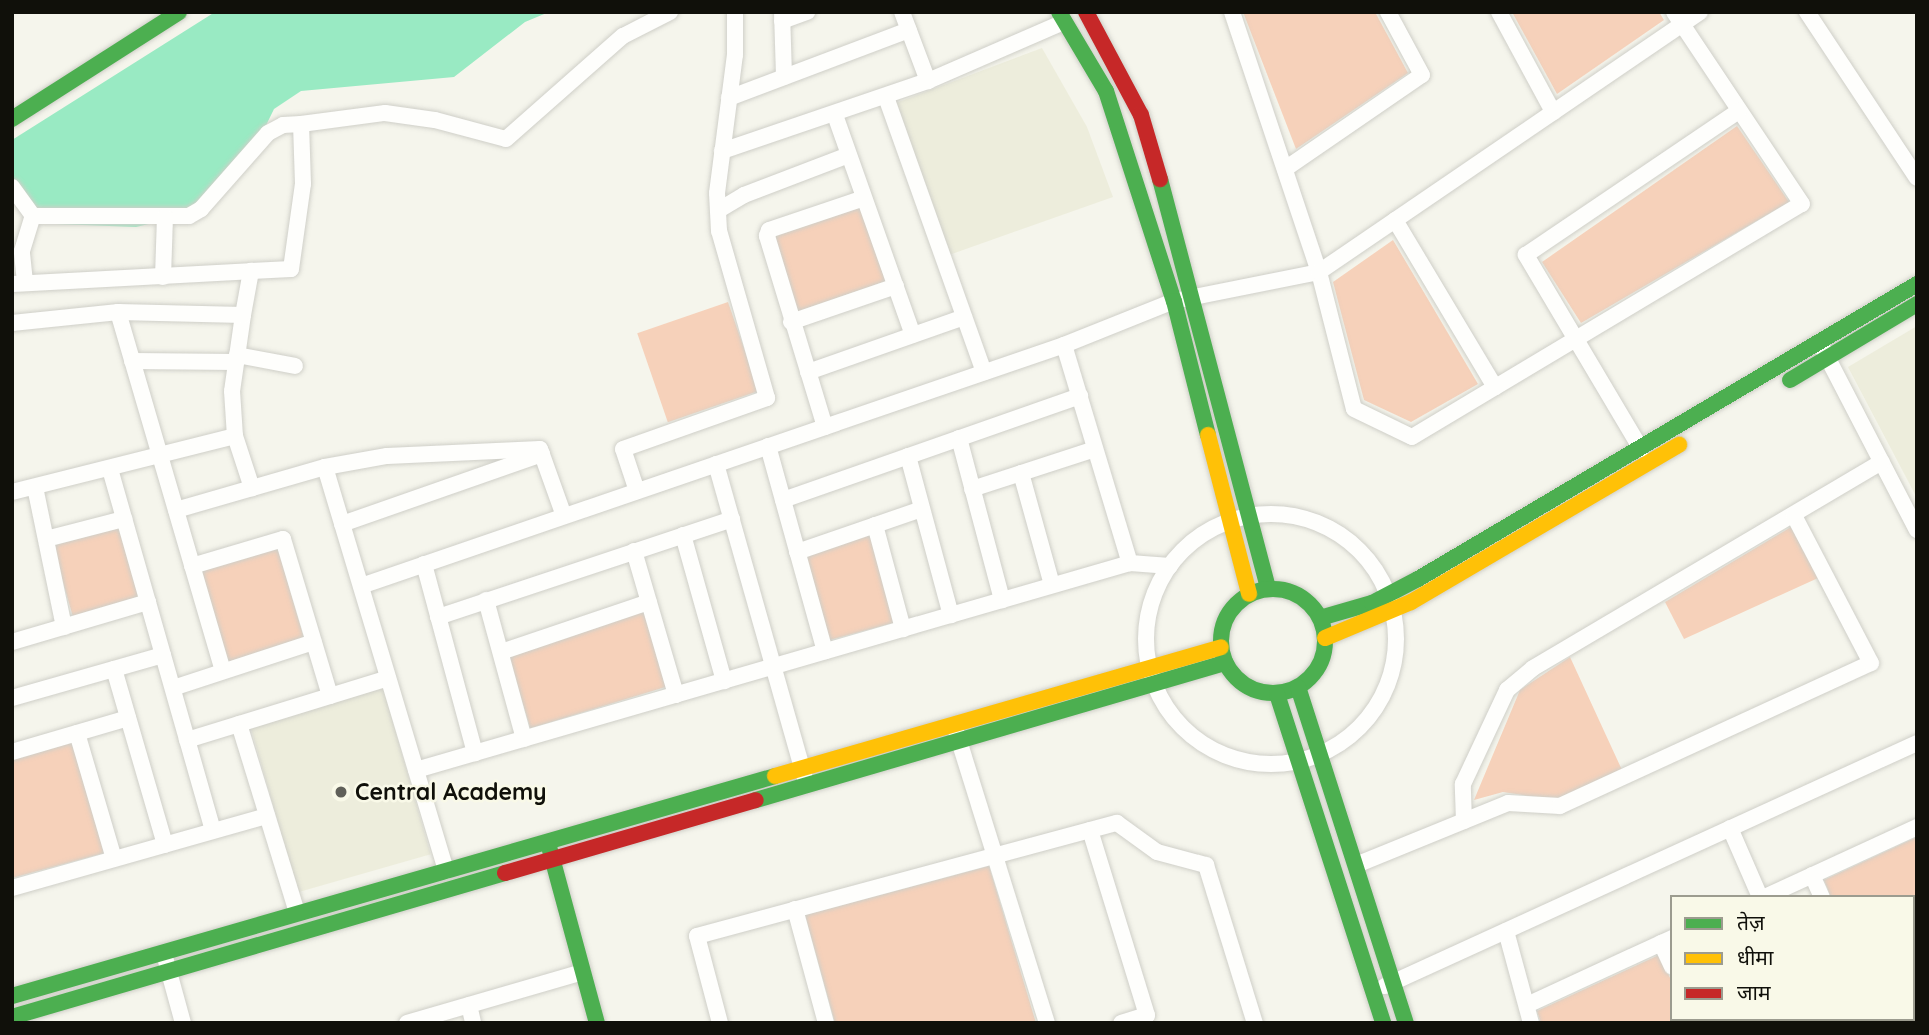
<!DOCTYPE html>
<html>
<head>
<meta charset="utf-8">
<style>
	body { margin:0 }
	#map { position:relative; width:1929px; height:1035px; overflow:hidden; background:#f5f5ec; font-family:Quicksand,"Noto Sans Devanagari",sans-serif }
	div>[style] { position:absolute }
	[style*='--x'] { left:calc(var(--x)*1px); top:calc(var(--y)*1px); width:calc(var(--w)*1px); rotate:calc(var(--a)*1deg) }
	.built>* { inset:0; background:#ededdc; transform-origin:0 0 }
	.green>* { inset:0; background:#f6d1ba; transform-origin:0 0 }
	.water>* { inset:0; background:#99eac3 }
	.roads { filter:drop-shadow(0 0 2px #cfcfc8) drop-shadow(0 0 2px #cfcfc8) }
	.street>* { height:16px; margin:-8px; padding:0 8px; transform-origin:8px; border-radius:8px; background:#fefefc }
	.street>.ring { margin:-8px; padding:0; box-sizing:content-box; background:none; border:16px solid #fefefc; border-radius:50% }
	.fast>* { height:16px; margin:-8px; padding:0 8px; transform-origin:8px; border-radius:8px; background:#4caf50 }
	.fast>.ring { margin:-8px; padding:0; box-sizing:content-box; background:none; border:16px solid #4caf50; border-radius:50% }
	.slow>* { height:16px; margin:-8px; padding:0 8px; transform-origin:8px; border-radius:8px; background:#ffc107 }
	.jam>* { height:16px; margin:-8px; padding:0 8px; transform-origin:8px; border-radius:8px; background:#c62828 }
	.dots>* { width:19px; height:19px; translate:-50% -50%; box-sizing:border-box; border:4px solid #f9f9e8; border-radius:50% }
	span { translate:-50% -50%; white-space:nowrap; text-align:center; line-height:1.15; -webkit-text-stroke:5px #f9f9e8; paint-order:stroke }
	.poi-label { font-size:23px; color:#10100a; font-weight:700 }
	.left { translate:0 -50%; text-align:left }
	.frame { position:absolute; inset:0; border:14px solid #10100a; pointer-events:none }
	.legend { position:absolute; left:1670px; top:895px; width:245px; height:126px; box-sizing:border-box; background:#f9f9e8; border:2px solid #9c9c8f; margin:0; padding:9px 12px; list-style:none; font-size:21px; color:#10100a }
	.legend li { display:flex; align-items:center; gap:14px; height:35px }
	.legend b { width:35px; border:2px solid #9c9c8f }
</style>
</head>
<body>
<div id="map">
	<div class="built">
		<i style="clip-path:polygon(1042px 48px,1087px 127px,1113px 197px,949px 255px,896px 103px)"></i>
		<i style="clip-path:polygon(1917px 326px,1917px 498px,1848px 367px)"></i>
		<i style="left:383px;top:688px;width:173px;height:138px;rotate:74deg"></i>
	</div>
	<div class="green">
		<i style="clip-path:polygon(1243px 12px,1375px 12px,1408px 73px,1296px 149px)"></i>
		<i style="clip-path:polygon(1512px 12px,1659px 12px,1664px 20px,1557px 94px)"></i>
		<i style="clip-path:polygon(1737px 126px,1789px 202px,1581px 323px,1542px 262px)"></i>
		<i style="left:861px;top:205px;width:80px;height:96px;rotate:71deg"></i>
		<i style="clip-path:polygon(1393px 240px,1478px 384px,1411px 422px,1364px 400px,1333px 282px)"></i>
		<i style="left:728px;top:302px;width:94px;height:96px;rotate:71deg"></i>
		<i style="left:119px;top:527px;width:74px;height:69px;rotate:74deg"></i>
		<i style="clip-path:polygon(1791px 527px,1818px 578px,1684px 639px,1665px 602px)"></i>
		<i style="left:873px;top:531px;width:94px;height:72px;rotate:75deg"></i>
		<i style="left:278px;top:548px;width:96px;height:80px;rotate:74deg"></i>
		<i style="left:644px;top:611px;width:79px;height:143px;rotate:73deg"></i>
		<i style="clip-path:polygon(1570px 657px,1622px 770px,1555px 800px,1503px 792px,1474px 800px,1520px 690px)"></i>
		<i style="clip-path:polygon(73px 740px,104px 853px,12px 878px,12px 757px)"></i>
		<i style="clip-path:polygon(1917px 837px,1917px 965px,1913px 966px,1913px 897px,1831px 897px,1824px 880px)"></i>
		<i style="clip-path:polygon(989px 866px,1036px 1023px,835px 1023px,805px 915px)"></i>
		<i style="clip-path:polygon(1659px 955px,1672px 982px,1672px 1019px,1690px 1021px,1541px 1023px,1537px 1011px)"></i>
	</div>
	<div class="water">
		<i style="clip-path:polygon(215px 12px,549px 12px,525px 22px,454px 77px,301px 91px,274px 109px,253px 152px,200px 212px,136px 227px,28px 223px,12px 181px,12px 140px)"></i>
	</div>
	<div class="roads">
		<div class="street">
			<i style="--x:782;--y:12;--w:65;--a:88.2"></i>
			<i style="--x:902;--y:12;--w:74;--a:69.4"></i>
			<i style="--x:1232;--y:12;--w:274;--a:71.5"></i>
			<i style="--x:1319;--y:272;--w:141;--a:75.7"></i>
			<i style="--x:1354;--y:409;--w:64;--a:25.8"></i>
			<i style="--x:1412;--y:437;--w:454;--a:-30.9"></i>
			<i style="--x:1802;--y:204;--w:231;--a:-123.7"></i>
			<i style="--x:1499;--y:12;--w:114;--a:61.6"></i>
			<i style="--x:1807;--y:12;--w:199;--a:56.5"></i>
			<i style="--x:782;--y:21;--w:27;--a:-20"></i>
			<i style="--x:886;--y:97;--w:292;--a:70.4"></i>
			<i style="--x:729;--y:98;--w:192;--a:-20.7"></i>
			<i style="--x:835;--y:115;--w:233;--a:70.5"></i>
			<i style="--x:722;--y:151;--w:218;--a:-18.8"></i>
			<i style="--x:928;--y:81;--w:148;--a:-23.5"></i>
			<i style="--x:1285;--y:169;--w:166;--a:-34.5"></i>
			<i style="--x:1422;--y:75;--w:72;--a:-118.4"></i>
			<i style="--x:12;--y:187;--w:36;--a:54"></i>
			<i style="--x:33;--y:216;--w:156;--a:0"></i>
			<i style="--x:189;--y:216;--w:14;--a:-30"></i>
			<i style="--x:201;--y:209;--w:101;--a:-48.6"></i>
			<i style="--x:268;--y:133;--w:17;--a:-28"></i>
			<i style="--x:283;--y:125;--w:18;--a:-3"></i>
			<i style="--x:719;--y:210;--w:29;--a:-31"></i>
			<i style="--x:744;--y:195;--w:112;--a:-20.9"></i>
			<i style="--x:1395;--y:220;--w:195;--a:59.1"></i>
			<i style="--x:163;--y:277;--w:60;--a:-88.1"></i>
			<i style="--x:25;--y:282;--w:31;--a:-96"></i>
			<i style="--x:22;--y:251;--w:37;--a:-73"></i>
			<i style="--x:12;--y:284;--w:239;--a:-3.1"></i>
			<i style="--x:118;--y:312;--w:374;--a:73.7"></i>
			<i style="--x:243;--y:315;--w:77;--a:98.2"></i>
			<i style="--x:232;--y:391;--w:45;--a:86.2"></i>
			<i style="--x:235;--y:436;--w:55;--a:71.9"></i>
			<i style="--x:791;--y:322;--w:111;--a:-18.9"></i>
			<i style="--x:12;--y:323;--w:107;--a:-5.9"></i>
			<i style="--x:118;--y:312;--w:125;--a:1.4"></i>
			<i style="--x:243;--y:315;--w:45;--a:-79.7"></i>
			<i style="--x:251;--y:271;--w:40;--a:-2.9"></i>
			<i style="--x:291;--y:269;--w:86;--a:-82"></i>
			<i style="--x:303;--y:184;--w:60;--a:-91.9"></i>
			<i style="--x:301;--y:124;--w:85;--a:-7.5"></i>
			<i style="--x:385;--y:113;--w:50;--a:8"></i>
			<i style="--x:435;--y:120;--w:73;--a:15"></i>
			<i style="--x:506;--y:139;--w:156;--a:-41.4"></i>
			<i style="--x:623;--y:36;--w:53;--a:-27.1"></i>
			<i style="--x:1064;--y:345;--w:228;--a:73.2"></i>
			<i style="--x:1823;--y:349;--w:204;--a:62.6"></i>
			<i style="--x:237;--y:355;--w:59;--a:10.7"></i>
			<i style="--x:132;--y:361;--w:104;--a:0.6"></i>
			<i style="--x:808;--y:372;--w:165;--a:-19.4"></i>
			<i style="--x:825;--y:427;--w:200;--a:-106.9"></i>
			<i style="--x:767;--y:236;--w:6;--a:-72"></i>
			<i style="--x:769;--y:230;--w:100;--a:-18.6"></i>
			<i style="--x:959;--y:438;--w:168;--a:75.1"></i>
			<i style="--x:768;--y:446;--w:213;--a:74.5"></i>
			<i style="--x:1641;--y:449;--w:226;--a:-120.7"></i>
			<i style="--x:1526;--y:255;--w:257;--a:-34.1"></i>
			<i style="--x:908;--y:456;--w:165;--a:74.9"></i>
			<i style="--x:716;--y:464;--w:326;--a:74.2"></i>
			<i style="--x:325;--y:467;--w:422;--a:73.3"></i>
			<i style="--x:110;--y:469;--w:376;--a:74.1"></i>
			<i style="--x:1021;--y:473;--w:116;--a:74.5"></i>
			<i style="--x:35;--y:487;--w:143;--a:78.3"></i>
			<i style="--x:972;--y:489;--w:129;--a:-18"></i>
			<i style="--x:637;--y:491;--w:44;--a:-108.4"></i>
			<i style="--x:623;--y:449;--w:153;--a:-19.5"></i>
			<i style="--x:767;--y:398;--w:174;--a:-106"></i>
			<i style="--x:719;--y:231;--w:38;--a:-93"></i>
			<i style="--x:717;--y:193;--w:139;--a:-82.6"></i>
			<i style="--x:735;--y:55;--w:43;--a:-90"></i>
			<i style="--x:12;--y:492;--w:230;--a:-14.1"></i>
			<i style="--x:783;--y:500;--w:315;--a:-19.3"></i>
			<i style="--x:176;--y:510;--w:155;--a:-16.1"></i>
			<i style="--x:325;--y:467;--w:63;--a:-10.1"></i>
			<i style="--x:387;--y:456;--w:153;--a:-2.6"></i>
			<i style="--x:540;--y:449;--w:71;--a:70.3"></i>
			<i class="ring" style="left:1146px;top:514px;width:234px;height:234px"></i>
			<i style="--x:342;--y:524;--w:212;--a:-19.3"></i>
			<i style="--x:875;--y:525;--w:108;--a:74.9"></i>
			<i style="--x:683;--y:535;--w:152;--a:74.3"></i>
			<i style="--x:46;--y:539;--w:81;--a:-14.4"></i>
			<i style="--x:634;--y:551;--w:150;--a:73.7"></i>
			<i style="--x:797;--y:552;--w:132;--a:-19"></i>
			<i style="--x:424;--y:564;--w:196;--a:74.9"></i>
			<i style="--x:192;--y:566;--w:95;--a:-16.5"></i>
			<i style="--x:283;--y:539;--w:164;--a:73.3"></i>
			<i style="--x:361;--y:586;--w:743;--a:-18.92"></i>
			<i style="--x:1064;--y:345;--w:118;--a:-21.8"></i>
			<i style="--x:1174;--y:301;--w:148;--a:-11.3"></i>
			<i style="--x:1319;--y:272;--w:461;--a:-34.3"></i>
			<i style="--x:486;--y:600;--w:144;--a:74.7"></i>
			<i style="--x:438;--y:617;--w:310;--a:-18.4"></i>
			<i style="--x:12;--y:642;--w:142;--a:-16.4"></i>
			<i style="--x:501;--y:652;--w:156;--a:-18.7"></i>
			<i style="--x:114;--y:669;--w:183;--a:73.8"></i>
			<i style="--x:173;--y:688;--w:148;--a:-18.1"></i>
			<i style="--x:12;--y:698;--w:157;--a:-15.9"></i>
			<i style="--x:239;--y:724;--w:198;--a:72.9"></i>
			<i style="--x:956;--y:731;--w:306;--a:72.7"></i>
			<i style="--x:77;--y:733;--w:131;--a:73.6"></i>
			<i style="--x:187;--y:740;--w:210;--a:-17.1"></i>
			<i style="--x:12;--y:752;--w:121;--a:-16.3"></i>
			<i style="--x:416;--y:770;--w:743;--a:-16.17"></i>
			<i style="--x:1130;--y:563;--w:40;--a:4.3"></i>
			<i style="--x:1464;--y:821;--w:37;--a:-92"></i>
			<i style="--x:1463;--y:784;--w:104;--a:-64.9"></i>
			<i style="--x:1507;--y:690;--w:34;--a:-40"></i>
			<i style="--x:1533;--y:668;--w:405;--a:-30.6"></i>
			<i style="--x:1730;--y:828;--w:75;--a:66.5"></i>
			<i style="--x:1090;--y:830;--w:194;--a:72.9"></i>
			<i style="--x:1147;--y:1015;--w:27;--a:163"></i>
			<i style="--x:1356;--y:865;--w:164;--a:-22.2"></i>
			<i style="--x:1508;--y:803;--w:52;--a:3.3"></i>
			<i style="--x:1560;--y:806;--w:342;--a:-24.7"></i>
			<i style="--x:1871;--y:663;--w:166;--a:-117.6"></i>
			<i style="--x:1812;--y:875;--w:24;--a:66"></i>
			<i style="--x:12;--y:888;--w:265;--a:-15.8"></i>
			<i style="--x:1765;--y:897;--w:167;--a:-24.7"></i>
			<i style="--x:795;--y:909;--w:118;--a:74.8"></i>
			<i style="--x:1506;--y:931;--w:95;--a:74.8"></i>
			<i style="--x:1661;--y:943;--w:26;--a:65"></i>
			<i style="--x:166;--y:961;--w:64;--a:74.7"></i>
			<i style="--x:1913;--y:974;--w:4;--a:-14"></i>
			<i style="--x:1385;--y:986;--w:585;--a:-24.55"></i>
			<i style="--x:469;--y:1005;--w:18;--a:77"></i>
			<i style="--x:1527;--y:1005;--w:160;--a:-24.8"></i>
			<i style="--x:1696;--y:1019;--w:4;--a:63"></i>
			<i style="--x:1752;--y:1019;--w:4;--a:63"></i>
			<i style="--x:1816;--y:1019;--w:4;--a:76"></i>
			<i style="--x:407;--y:1023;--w:183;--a:-16.2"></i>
			<i style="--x:720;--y:1023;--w:90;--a:-104.8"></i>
			<i style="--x:697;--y:936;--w:435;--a:-15.1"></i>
			<i style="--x:1117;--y:823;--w:49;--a:35.9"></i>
			<i style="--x:1157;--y:852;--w:51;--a:14.9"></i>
			<i style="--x:1206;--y:865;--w:165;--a:72.8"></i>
		</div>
		<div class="fast">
			<i style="--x:1059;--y:12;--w:92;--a:59.3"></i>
			<i style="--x:1106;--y:91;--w:221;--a:72.1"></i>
			<i style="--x:1174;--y:301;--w:138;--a:75.8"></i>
			<i style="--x:12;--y:119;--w:198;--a:-32.6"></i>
			<i style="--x:1160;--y:179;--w:424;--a:75.2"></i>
			<i style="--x:1790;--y:380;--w:148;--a:-30.9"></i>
			<i class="ring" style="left:1221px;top:589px;width:88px;height:88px"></i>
			<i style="--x:1320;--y:618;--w:54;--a:-16.1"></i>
			<i style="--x:1372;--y:603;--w:52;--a:-27.6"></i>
			<i style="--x:1418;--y:579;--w:580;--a:-30.59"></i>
			<i style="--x:1298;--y:687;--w:353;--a:72.2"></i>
			<i style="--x:1277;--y:694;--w:346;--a:72.1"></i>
			<i style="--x:756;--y:800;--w:489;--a:-16.3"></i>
			<i style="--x:548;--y:843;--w:187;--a:74.8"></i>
			<i style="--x:12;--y:996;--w:794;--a:-16.08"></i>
			<i style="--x:12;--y:1017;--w:514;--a:-16.28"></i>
		</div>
		<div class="slow">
			<i style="--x:1208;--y:435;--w:164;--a:75.5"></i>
			<i style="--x:1325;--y:638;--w:93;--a:-22.7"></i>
			<i style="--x:1411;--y:602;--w:311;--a:-30.4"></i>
			<i style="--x:775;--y:776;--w:464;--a:-16.1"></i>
		</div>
		<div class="jam">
			<i style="--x:1086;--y:12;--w:117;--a:61.9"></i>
			<i style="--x:1141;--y:115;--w:67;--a:73.5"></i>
			<i style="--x:505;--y:873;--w:261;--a:-16.2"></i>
		</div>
	</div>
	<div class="dots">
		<i style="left:341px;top:792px;background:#606059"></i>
	</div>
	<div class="poi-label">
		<span class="left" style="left:355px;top:792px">Central Academy</span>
	</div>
	<div class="frame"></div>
	<ul class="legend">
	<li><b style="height:9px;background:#4caf50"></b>तेज़</li>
	<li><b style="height:9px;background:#ffc107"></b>धीमा</li>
	<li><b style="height:9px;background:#c62828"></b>जाम</li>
	</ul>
</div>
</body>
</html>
